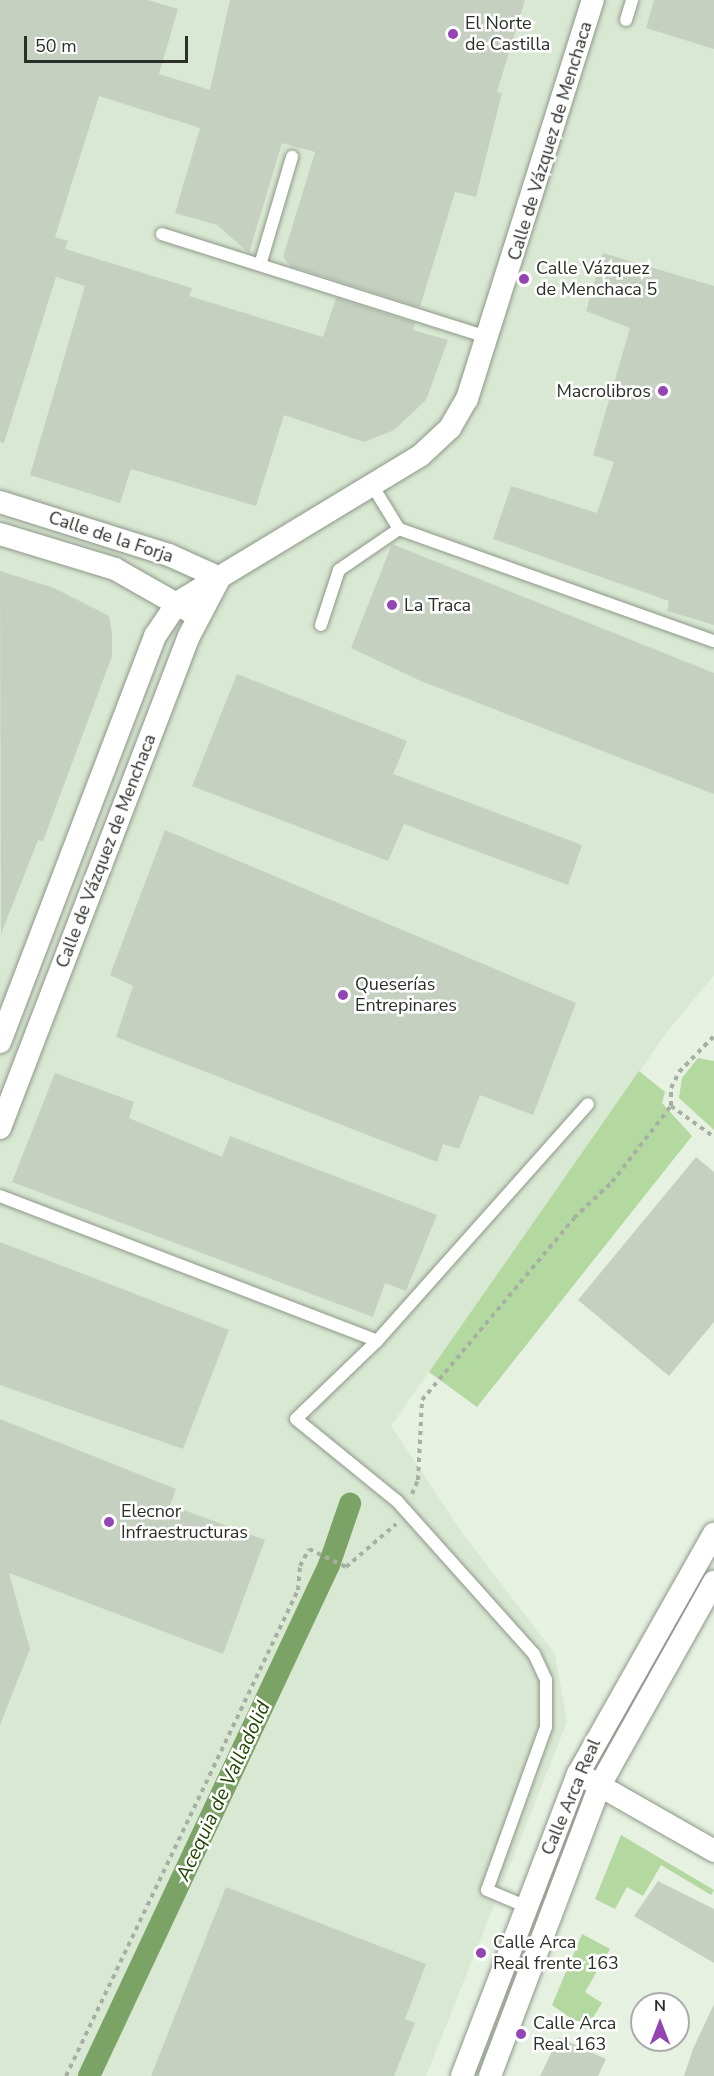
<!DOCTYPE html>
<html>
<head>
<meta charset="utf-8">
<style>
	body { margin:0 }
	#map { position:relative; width:714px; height:2076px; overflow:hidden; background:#e6f1e1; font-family:"Nunito Sans",sans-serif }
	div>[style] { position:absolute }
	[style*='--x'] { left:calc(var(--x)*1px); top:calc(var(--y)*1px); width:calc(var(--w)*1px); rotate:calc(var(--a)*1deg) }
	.built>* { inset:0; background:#d9e8d2 }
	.green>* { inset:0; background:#b3d8a0 }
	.canal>* { height:22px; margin:-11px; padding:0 11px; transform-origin:11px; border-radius:11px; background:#7ca366 }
	.building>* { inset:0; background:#c6d0c1 }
	.path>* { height:4px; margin-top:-2px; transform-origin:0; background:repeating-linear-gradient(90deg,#a6afa2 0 4.5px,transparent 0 9px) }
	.roads { filter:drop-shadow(0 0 2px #8e988a) drop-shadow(0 0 2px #8e988a) }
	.service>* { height:12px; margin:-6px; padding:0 6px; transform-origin:6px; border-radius:6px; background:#fff }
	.minor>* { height:22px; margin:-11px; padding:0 11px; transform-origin:11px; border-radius:11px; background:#fff }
	.dots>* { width:16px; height:16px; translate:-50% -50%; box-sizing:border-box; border:3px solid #fff; border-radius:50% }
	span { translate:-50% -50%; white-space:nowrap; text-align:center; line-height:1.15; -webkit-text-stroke:5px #fff; paint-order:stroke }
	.poi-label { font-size:18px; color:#2c302a }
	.left { translate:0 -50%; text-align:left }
	.right { translate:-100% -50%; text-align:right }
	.street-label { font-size:18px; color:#2c302a }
	.water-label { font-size:20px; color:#204500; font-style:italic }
	.north { position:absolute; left:630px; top:1992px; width:60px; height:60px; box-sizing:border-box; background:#fff; border:2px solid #abacaa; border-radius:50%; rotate:0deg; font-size:16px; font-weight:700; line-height:24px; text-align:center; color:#2c302a }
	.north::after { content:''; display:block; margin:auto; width:21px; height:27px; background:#9444b3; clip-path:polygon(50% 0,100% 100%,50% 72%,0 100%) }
	.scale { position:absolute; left:24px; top:36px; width:164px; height:27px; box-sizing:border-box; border:3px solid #2c302a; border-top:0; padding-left:8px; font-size:18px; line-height:21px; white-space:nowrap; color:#2c302a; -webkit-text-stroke:4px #fff; paint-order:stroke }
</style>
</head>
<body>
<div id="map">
	<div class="built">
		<i style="clip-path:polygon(0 0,714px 0,714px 975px,667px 1032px,391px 1426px,463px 1534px,555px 1654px,567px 1722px,426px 2076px,0 2076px)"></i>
	</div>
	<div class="green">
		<i style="clip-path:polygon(698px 1058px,714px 1061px,714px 1130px,679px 1098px,682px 1078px)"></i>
		<i style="clip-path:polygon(639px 1071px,665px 1092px,662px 1103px,692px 1136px,477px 1407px,429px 1372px)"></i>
		<i style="clip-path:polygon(621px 1835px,714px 1890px,711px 1895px,661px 1865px,643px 1896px,627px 1887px,615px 1909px,595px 1899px)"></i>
		<i style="clip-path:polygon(582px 1934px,610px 1949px,585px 1992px,602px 2003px,586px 2029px,552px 2005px)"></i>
	</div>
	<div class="canal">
		<i style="--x:89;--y:2076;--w:565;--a:-64.84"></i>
		<i style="--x:329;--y:1565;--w:65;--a:-71"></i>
	</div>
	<div class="building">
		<i style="clip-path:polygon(0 0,148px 0,178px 9px,159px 74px,210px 90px,230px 0,525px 0,497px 92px,502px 93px,476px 197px,455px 192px,420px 307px,290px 266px,283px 257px,315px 152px,282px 143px,249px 253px,217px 225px,175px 213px,200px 128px,99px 96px,55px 237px,68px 241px,65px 249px,192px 288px,189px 296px,323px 337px,336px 298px,415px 323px,413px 330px,448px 340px,426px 400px,394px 430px,364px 442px,284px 415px,256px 506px,131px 469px,120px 503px,30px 475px,85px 286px,56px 277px,4px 443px,0 442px)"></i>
		<i style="clip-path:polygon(654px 0,714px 0,714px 49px,646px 28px)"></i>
		<i style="clip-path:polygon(603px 253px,714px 286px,714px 625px,667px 611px,669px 601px,493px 539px,511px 486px,597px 513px,614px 462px,593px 455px,630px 328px,586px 311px)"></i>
		<i style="clip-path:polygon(392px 544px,714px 673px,714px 794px,421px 681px,351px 648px)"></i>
		<i style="clip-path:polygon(0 571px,54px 588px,109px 616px,112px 634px,112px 656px,43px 841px,38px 840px,1px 934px)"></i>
		<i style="clip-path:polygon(237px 674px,407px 741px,393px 774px,582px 845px,568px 885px,404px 824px,388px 861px,192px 786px)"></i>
		<i style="clip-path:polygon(165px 830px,576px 1003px,533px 1115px,480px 1095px,459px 1149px,443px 1144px,437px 1162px,116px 1037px,133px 986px,110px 975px)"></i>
		<i style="clip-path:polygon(55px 1073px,134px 1102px,129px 1118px,222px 1157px,230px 1136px,437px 1215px,406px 1291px,385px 1283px,373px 1317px,12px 1182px)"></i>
		<i style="clip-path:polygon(696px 1157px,714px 1172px,714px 1322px,669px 1376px,578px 1300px)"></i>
		<i style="clip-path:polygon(0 1242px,229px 1330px,183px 1449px,0 1385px)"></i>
		<i style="clip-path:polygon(0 1419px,176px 1489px,170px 1505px,265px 1540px,223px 1654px,9px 1573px,30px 1649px,0 1725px)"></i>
		<i style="clip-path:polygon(658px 1881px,714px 1909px,714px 1963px,634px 1916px)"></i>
		<i style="clip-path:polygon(226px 1887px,426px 1964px,405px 2019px,415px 2023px,394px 2076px,151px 2076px)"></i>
		<i style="clip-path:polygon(714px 2004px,714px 2076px,684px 2076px,693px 2049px)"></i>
		<i style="clip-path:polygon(559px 2037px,606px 2059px,598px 2076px,540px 2076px)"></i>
	</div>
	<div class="path">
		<i style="--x:671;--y:1106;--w:18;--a:-90"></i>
		<i style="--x:671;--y:1088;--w:18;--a:-63"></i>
		<i style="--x:679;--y:1072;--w:50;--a:-45.8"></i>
		<i style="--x:412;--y:1494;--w:15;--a:-67"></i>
		<i style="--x:418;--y:1480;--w:80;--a:-87.1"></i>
		<i style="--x:422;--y:1400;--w:237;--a:-50.1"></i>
		<i style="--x:574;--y:1218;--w:52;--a:-43.5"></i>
		<i style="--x:612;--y:1182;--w:96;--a:-52.2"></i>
		<i style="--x:671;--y:1106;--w:53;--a:35.8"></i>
		<i style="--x:66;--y:2076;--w:539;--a:-64.48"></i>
		<i style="--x:298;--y:1590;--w:24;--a:-85"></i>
		<i style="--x:300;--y:1566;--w:19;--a:-62"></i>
		<i style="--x:309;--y:1549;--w:41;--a:25.9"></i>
		<i style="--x:346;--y:1567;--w:66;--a:-40.7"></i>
	</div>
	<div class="roads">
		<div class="service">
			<i style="--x:626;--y:20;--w:21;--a:-73"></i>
			<i style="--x:162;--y:234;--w:343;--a:17.6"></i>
			<i style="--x:260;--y:265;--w:113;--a:-73.5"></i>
			<i style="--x:372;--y:485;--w:52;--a:58.5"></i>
			<i style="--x:399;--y:529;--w:334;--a:19.6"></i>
			<i style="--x:321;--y:625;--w:58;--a:-71.9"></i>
			<i style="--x:339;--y:570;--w:73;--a:-34.3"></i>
			<i style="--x:0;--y:1196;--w:404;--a:21"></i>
			<i style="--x:377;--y:1341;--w:317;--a:-48.3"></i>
			<i style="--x:377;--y:1341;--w:112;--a:136.1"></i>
			<i style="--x:296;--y:1419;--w:130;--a:39.1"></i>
			<i style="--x:397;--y:1501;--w:205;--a:48.2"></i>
			<i style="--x:534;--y:1654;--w:29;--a:65"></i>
			<i style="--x:546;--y:1680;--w:47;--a:90"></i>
			<i style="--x:546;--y:1727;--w:173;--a:109.9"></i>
			<i style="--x:487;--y:1890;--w:43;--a:23"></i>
		</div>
		<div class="minor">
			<i style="--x:0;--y:502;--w:177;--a:17.4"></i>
			<i style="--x:169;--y:555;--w:56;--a:24.3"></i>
			<i style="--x:0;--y:534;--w:120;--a:16.9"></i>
			<i style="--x:115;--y:569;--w:85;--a:29.6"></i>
			<i style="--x:0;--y:1042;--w:435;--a:-69.1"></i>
			<i style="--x:155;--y:636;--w:40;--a:-56"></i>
			<i style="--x:177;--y:603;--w:284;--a:-31.2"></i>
			<i style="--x:420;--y:456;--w:41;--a:-43"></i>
			<i style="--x:450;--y:428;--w:34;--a:-60"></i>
			<i style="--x:467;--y:399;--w:418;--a:-72.5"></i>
			<i style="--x:0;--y:1128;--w:527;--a:-68.99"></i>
			<i style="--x:189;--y:636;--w:64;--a:-62.2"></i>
			<i style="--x:588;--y:1779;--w:145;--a:29.7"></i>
			<i style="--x:462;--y:2076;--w:324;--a:-69"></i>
			<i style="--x:578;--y:1774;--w:276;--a:-60.5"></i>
			<i style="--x:490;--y:2076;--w:311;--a:-69.3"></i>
			<i style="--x:600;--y:1785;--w:233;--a:-60.7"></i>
		</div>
	</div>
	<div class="dots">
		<i style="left:453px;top:34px;background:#9444b3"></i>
		<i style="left:524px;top:279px;background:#9444b3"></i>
		<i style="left:663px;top:391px;background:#9444b3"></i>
		<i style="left:392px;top:605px;background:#9444b3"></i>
		<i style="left:343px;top:995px;background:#9444b3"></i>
		<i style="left:109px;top:1522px;background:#9444b3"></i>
		<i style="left:481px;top:1953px;background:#9444b3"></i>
		<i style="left:521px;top:2034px;background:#9444b3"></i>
	</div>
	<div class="poi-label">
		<span class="left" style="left:465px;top:34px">El Norte<br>de Castilla</span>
		<span class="left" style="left:536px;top:279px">Calle Vázquez<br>de Menchaca 5</span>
		<span class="right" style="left:651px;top:391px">Macrolibros</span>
		<span class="left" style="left:404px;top:605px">La Traca</span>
		<span class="left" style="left:355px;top:995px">Queserías<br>Entrepinares</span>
		<span class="left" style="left:121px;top:1522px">Elecnor<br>Infraestructuras</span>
		<span class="left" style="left:493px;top:1953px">Calle Arca<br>Real frente 163</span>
		<span class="left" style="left:533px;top:2034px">Calle Arca<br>Real 163</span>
	</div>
	<div class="street-label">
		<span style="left:550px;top:141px;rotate:-73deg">Calle de Vázquez de Menchaca</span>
		<span style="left:111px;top:537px;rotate:18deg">Calle de la Forja</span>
		<span style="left:106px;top:851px;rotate:-69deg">Calle de Vázquez de Menchaca</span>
		<span style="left:571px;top:1797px;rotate:-67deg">Calle Arca Real</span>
	</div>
	<div class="water-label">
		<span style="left:223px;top:1791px;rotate:-65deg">Acequia de Valladolid</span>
	</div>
	<div class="north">N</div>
	<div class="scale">50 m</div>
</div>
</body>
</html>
